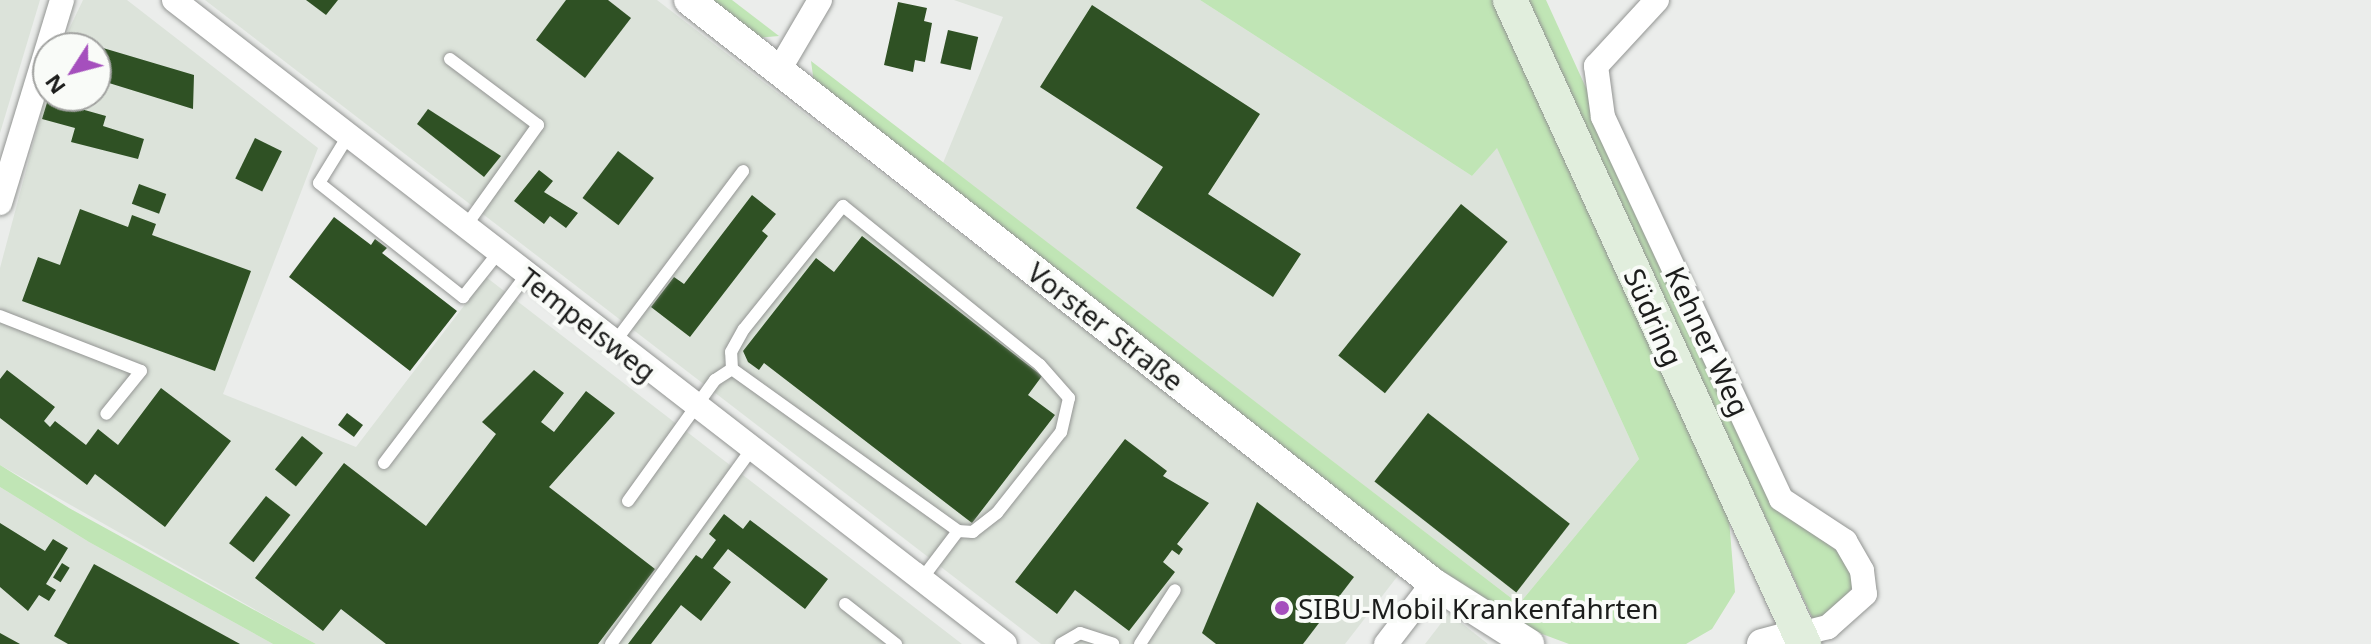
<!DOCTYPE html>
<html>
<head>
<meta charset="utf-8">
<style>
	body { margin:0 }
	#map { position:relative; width:2371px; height:644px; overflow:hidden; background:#ebedeb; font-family:"Noto Sans",sans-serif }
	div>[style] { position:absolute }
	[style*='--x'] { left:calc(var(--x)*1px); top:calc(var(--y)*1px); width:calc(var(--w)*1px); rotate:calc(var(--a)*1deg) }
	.built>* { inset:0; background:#dce3da }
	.green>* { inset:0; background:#c0e5b5 }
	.building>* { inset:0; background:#2f5124; transform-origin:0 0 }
	.roads { filter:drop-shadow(0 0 2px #939593) drop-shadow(0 0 2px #939593) }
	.service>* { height:12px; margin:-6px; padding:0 6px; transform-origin:6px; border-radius:6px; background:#fff }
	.minor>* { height:24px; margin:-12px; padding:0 12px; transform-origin:12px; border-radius:12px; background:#fff }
	.tertiary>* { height:30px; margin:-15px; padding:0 15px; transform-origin:15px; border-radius:15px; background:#fff }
	.secondary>* { height:34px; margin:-17px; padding:0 17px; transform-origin:17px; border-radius:17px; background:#e1eedd }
	.dots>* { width:22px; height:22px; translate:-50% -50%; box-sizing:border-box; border:4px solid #f9fbf8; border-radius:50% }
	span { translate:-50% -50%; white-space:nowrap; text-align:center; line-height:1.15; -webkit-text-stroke:8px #f9fbf8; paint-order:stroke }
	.street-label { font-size:28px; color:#1c1d1c }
	.poi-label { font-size:28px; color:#1c1d1c }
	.left { translate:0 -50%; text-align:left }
	.north { position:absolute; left:32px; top:32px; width:80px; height:80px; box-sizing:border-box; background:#f9fbf8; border:2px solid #a1a2a0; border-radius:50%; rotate:234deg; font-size:22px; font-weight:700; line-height:32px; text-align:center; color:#1c1d1c }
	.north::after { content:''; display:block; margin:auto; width:28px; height:36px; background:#a54fbd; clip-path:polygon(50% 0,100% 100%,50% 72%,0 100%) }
</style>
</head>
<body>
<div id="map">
	<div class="built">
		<i style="clip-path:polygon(0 0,40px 0,0 133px)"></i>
		<i style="clip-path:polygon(83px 0,127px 0,318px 148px,223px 394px,356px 447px,486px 277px,962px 644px,316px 644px,0 465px,0 268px,48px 88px,48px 96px,96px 96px,96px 48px,60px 48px)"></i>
		<i style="clip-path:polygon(205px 0,657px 0,1400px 573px,1345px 644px,1041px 644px)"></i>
		<i style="clip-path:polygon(954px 0,1200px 0,1472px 176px,1497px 147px,1639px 459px,1519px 604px,943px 163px,1003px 17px)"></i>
		<i style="clip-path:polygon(0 487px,89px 542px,273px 644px,0 644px)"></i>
		<i style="clip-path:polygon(1449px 613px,1488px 644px,1489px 644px,1425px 644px)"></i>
	</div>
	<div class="green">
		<i style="clip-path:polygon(709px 0,732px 0,779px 36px,758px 38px)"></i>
		<i style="clip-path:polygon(1200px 0,1497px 0,1729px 519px,1735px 592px,1712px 629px,1686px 644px,1569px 644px,1518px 625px,1443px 576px,814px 83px,811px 61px,1519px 604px,1639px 459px,1497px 148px,1472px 176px)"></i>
		<i style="clip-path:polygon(1523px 0,1546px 0,1776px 505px,1849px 560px,1852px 587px,1837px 611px,1813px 619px)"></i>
		<i style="clip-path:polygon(0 465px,69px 508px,316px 644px,273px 644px,89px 542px,0 487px)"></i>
	</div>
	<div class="building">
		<i style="clip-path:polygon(306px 0,338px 0,326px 15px)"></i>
		<i style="clip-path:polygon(566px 0,608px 0,631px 18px,585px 78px,536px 40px)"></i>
		<i style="clip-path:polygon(898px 2px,927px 8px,924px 21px,932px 23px,925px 62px,915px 60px,913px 72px,884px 65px)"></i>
		<i style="clip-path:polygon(1092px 5px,1260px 114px,1208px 194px,1301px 254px,1273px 297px,1136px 208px,1163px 167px,1040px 87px)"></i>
		<i style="left:948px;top:30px;width:31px;height:34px;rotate:13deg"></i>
		<i style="clip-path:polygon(66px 37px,194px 75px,193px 109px,96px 79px,96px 48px,63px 48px)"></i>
		<i style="clip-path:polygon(49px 96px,85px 96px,81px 109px,106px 116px,103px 126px,144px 139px,138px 159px,71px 142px,75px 128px,42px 119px)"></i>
		<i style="clip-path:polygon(428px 109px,501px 156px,484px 177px,417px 124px)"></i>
		<i style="left:255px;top:138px;width:30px;height:45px;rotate:26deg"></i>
		<i style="left:618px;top:151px;width:45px;height:59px;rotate:37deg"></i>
		<i style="clip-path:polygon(539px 170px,553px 181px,544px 192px,578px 213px,566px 228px,550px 216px,544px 224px,514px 201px)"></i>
		<i style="left:139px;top:184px;width:29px;height:21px;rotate:20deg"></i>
		<i style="clip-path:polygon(752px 195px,776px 214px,762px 231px,768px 236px,690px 337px,651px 307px,674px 277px,684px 284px)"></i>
		<i style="left:1461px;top:204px;width:60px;height:195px;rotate:39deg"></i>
		<i style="clip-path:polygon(80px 209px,128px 227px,132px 215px,156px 224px,152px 235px,251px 271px,215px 371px,22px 301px,38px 257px,60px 265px)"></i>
		<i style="clip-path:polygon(334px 217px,371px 245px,375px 239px,387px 248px,382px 253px,457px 311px,410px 371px,289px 277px)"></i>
		<i style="clip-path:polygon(862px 236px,1042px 376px,1028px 395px,1055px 415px,972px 523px,764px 363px,759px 370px,748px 362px,743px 351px,816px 258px,834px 272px)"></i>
		<i style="clip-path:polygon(7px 370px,55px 407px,44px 421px,50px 427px,55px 421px,86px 445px,98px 429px,118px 445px,161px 388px,231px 441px,165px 527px,95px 474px,87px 485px,0 418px,0 379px)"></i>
		<i style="clip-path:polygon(534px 370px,564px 393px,541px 422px,554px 432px,586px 391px,615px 413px,549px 487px,655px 569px,598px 644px,386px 644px,341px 609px,323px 631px,255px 578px,344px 463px,426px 526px,496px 434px,482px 422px)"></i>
		<i style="left:347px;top:413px;width:20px;height:15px;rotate:37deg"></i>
		<i style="left:1428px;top:413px;width:180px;height:87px;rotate:38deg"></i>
		<i style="left:302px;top:436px;width:27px;height:43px;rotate:39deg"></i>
		<i style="clip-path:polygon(1125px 439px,1167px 471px,1163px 476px,1209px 503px,1177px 544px,1183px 549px,1179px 555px,1172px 550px,1163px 562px,1175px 572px,1129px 631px,1075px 590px,1057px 614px,1015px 582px)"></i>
		<i style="left:266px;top:496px;width:31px;height:60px;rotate:38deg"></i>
		<i style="clip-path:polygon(1257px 502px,1354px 577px,1303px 644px,1216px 644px,1202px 633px)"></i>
		<i style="clip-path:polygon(724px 514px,743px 529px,750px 520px,828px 579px,805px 609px,728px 549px,713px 568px,731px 582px,701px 621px,681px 605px,651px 644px,628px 644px,696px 555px,702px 559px,716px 540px,709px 534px)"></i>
		<i style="clip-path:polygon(0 523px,45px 551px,53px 539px,68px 548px,46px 584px,56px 590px,49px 601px,39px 595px,28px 611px,0 587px)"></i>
		<i style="left:62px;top:563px;width:9px;height:17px;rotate:32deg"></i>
		<i style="clip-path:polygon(94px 564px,240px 644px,68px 644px,54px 636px)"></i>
		<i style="clip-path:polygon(0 633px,20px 644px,0 644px)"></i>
	</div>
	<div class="roads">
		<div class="service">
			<i style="--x:450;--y:59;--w:110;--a:36.9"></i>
			<i style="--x:538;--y:125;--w:125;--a:125.6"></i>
			<i style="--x:348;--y:136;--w:55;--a:121.7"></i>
			<i style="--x:319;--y:183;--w:184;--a:38.4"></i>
			<i style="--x:463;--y:297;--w:56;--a:-51.5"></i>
			<i style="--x:0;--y:316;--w:151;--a:21.3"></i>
			<i style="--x:141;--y:371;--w:55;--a:129.1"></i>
			<i style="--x:614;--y:343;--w:215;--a:-53.1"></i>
			<i style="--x:732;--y:369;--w:17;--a:-93"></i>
			<i style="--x:731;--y:352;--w:26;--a:-61"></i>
			<i style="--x:744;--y:329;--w:158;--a:-51.2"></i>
			<i style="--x:843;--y:206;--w:253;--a:38.9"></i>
			<i style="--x:1040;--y:365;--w:44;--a:48.7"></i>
			<i style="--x:1069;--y:398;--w:35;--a:103"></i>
			<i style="--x:1061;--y:432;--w:103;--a:128.3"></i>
			<i style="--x:997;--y:513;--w:31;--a:142"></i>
			<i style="--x:973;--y:532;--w:15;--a:-176"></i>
			<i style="--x:384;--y:463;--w:236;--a:-52.9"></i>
			<i style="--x:628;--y:501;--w:149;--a:-54.3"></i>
			<i style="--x:715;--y:380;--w:20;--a:-33"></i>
			<i style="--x:732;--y:369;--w:278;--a:35.6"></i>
			<i style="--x:958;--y:531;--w:61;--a:127.1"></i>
			<i style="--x:845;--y:604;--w:65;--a:38.1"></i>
			<i style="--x:611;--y:644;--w:239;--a:-54.2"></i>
			<i style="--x:1061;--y:644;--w:22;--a:-30"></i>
			<i style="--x:1080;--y:633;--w:35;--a:18"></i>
			<i style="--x:1140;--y:644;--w:64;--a:-57.1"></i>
		</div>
		<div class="minor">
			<i style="--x:174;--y:0;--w:1051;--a:37.77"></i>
			<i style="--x:1657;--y:0;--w:90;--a:132.7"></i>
			<i style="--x:1596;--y:66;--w:51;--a:82.2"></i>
			<i style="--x:1603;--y:117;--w:421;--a:65"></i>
			<i style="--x:1781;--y:499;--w:77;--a:33.3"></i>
			<i style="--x:1845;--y:541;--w:34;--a:60"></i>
			<i style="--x:1862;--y:571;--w:23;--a:83"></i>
			<i style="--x:1865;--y:594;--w:50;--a:138.3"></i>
			<i style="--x:1828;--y:627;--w:30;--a:166"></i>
			<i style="--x:779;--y:70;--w:81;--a:-59.6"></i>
			<i style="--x:0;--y:203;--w:212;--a:-73"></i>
			<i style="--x:1386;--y:644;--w:77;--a:-52.4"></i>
		</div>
		<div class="tertiary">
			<i style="--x:689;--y:0;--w:945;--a:38.08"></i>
			<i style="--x:1433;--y:583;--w:114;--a:32.4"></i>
			<i style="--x:1762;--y:644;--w:38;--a:-15"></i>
		</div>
		<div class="secondary">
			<i style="--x:1510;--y:0;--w:708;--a:65.46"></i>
		</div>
	</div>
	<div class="dots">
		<i style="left:1282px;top:608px;background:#a54fbd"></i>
	</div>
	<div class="street-label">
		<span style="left:1654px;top:317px;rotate:66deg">Südring</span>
		<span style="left:588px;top:324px;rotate:38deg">Tempelsweg</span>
		<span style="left:1106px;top:326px;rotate:38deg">Vorster Straße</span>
		<span style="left:1708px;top:341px;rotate:65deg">Kehner Weg</span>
	</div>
	<div class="poi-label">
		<span class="left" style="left:1298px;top:608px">SIBU-Mobil Krankenfahrten</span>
	</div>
	<div class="north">N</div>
</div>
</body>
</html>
